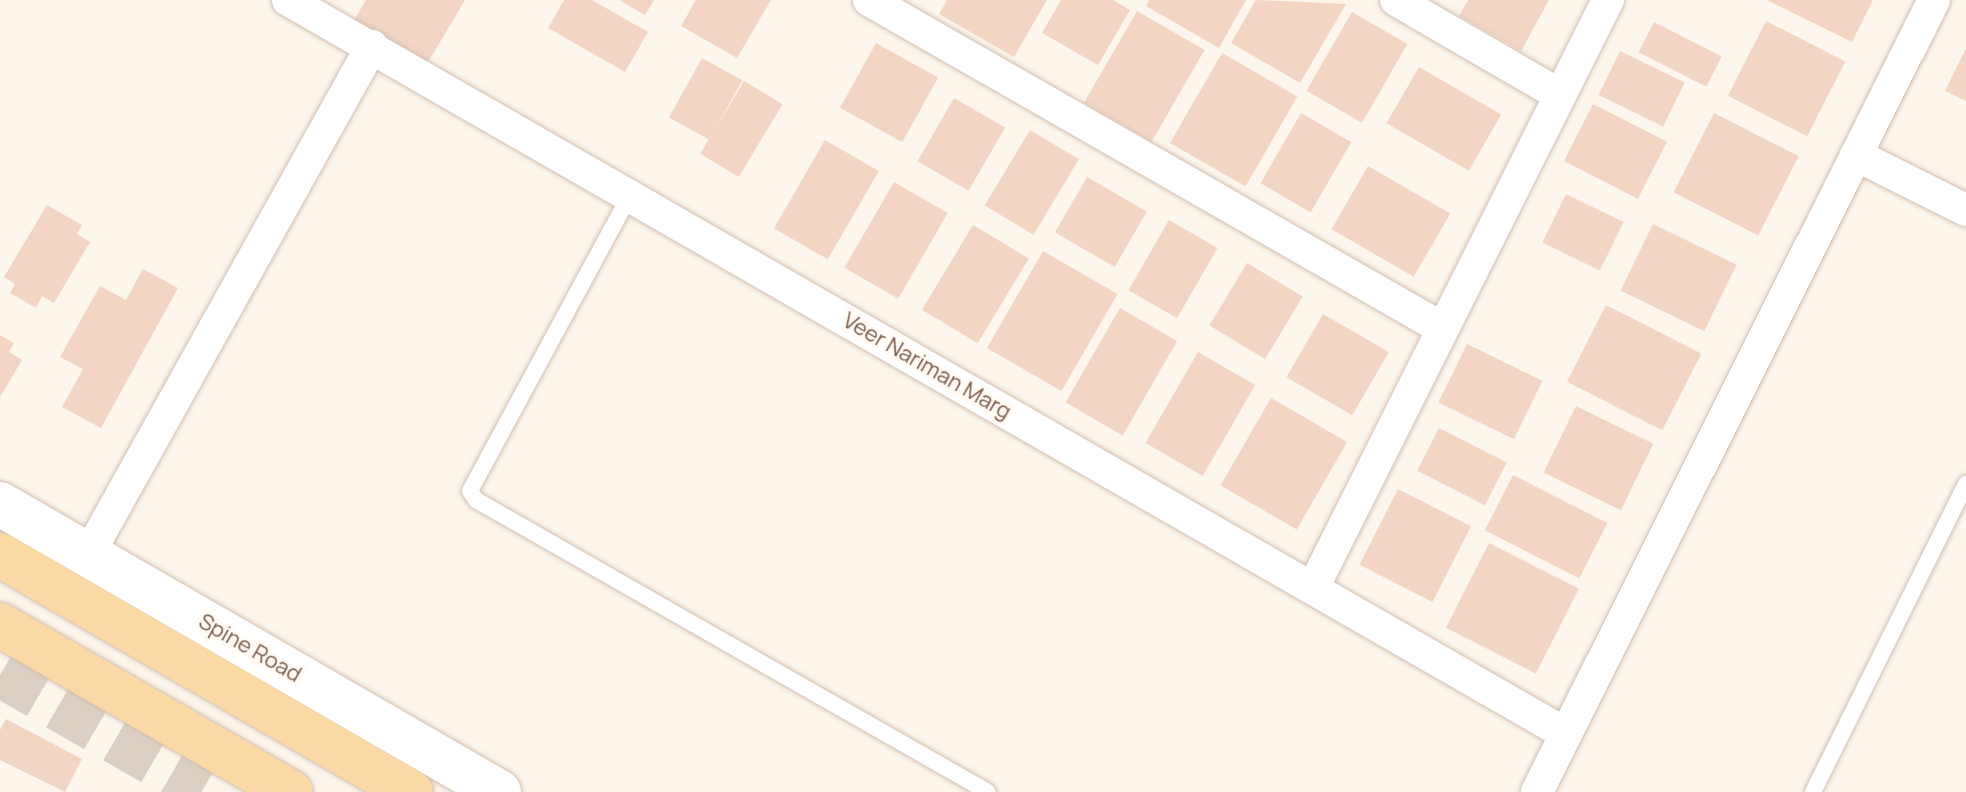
<!DOCTYPE html>
<html>
<head>
<meta charset="utf-8">
<style>
	body { margin:0 }
	#map { position:relative; width:1966px; height:792px; overflow:hidden; background:#fdf6ec; font-family:Manrope,sans-serif }
	div>[style] { position:absolute }
	[style*='--x'] { left:calc(var(--x)*1px); top:calc(var(--y)*1px); width:calc(var(--w)*1px); rotate:calc(var(--a)*1deg) }
	.building>* { inset:0; background:#f3d5c3; transform-origin:0 0 }
	.secondary-tunnel>* { height:44px; margin-top:-22px; transform-origin:0; background:repeating-linear-gradient(90deg,#dcd0c4 0 44px,transparent 0 66px) }
	.roads { filter:drop-shadow(0 0 2px #d1beb0) drop-shadow(0 0 2px #d1beb0) }
	.lane>* { height:16px; margin:-8px; padding:0 8px; transform-origin:8px; border-radius:8px; background:#fff }
	.street>* { height:32px; margin:-16px; padding:0 16px; transform-origin:16px; border-radius:16px; background:#fff }
	.secondary>* { height:44px; margin:-22px; padding:0 22px; transform-origin:22px; border-radius:22px; background:#fff }
	.primary>* { height:44px; margin:-22px; padding:0 22px; transform-origin:22px; border-radius:22px; background:#fbd9a5 }
	span { translate:-50% -50%; white-space:nowrap; text-align:center; line-height:1.15; -webkit-text-stroke:7px #fffaf3; paint-order:stroke }
	.street-label { font-size:22px; color:#7a5c4d }
</style>
</head>
<body>
<div id="map">
	<div class="building">
		<i style="clip-path:polygon(366px 0,465px 0,427px 64px,353px 22px)"></i>
		<i style="clip-path:polygon(564px 0,592px 0,648px 32px,625px 72px,548px 28px)"></i>
		<i style="clip-path:polygon(619px 0,654px 0,645px 15px)"></i>
		<i style="clip-path:polygon(696px 0,771px 0,737px 58px,681px 26px)"></i>
		<i style="clip-path:polygon(947px 0,1047px 0,1014px 57px,939px 14px)"></i>
		<i style="clip-path:polygon(1061px 0,1113px 0,1130px 10px,1098px 65px,1042px 33px)"></i>
		<i style="clip-path:polygon(1149px 0,1246px 0,1219px 48px,1146px 6px)"></i>
		<i style="clip-path:polygon(1256px 0,1346px 4px,1300px 83px,1231px 43px)"></i>
		<i style="clip-path:polygon(1468px 0,1549px 0,1521px 51px,1459px 16px)"></i>
		<i style="clip-path:polygon(1767px 0,1873px 0,1852px 42px)"></i>
		<i style="left:1137px;top:11px;width:78px;height:106px;rotate:30deg"></i>
		<i style="left:1352px;top:12px;width:64px;height:91px;rotate:30deg"></i>
		<i style="left:1766px;top:21px;width:89px;height:84px;rotate:27deg"></i>
		<i style="left:1654px;top:22px;width:76px;height:34px;rotate:27deg"></i>
		<i style="left:876px;top:43px;width:71px;height:74px;rotate:29deg"></i>
		<i style="clip-path:polygon(1966px 48px,1966px 101px,1945px 91px)"></i>
		<i style="left:1620px;top:51px;width:72px;height:49px;rotate:26deg"></i>
		<i style="left:1222px;top:53px;width:87px;height:104px;rotate:30deg"></i>
		<i style="left:702px;top:58px;width:46px;height:68px;rotate:29deg"></i>
		<i style="left:1419px;top:67px;width:95px;height:65px;rotate:30deg"></i>
		<i style="left:744px;top:81px;width:45px;height:85px;rotate:31deg"></i>
		<i style="left:954px;top:98px;width:59px;height:73px;rotate:30deg"></i>
		<i style="left:1593px;top:104px;width:83px;height:64px;rotate:27deg"></i>
		<i style="left:1301px;top:113px;width:58px;height:81px;rotate:30deg"></i>
		<i style="left:1714px;top:113px;width:95px;height:89px;rotate:27deg"></i>
		<i style="left:1030px;top:130px;width:57px;height:88px;rotate:31deg"></i>
		<i style="left:825px;top:140px;width:62px;height:102px;rotate:30deg"></i>
		<i style="left:1368px;top:166px;width:95px;height:73px;rotate:30deg"></i>
		<i style="left:1087px;top:177px;width:69px;height:64px;rotate:30deg"></i>
		<i style="left:894px;top:182px;width:62px;height:99px;rotate:30deg"></i>
		<i style="left:1566px;top:194px;width:64px;height:54px;rotate:26deg"></i>
		<i style="clip-path:polygon(47px 205px,82px 225px,77px 234px,90px 242px,54px 303px,42px 296px,36px 308px,10px 293px,15px 284px,4px 277px)"></i>
		<i style="left:1169px;top:220px;width:56px;height:81px;rotate:30deg"></i>
		<i style="left:1653px;top:224px;width:93px;height:74px;rotate:26deg"></i>
		<i style="left:973px;top:225px;width:65px;height:99px;rotate:31deg"></i>
		<i style="left:1043px;top:251px;width:86px;height:112px;rotate:30deg"></i>
		<i style="left:1247px;top:263px;width:65px;height:73px;rotate:31deg"></i>
		<i style="clip-path:polygon(143px 269px,178px 288px,101px 428px,62px 407px,83px 369px,60px 357px,100px 286px,126px 300px)"></i>
		<i style="left:1606px;top:305px;width:107px;height:86px;rotate:27deg"></i>
		<i style="left:1120px;top:308px;width:66px;height:109px;rotate:30deg"></i>
		<i style="left:1323px;top:314px;width:76px;height:73px;rotate:30deg"></i>
		<i style="clip-path:polygon(0 335px,14px 343px,9px 352px,22px 360px,0 397px)"></i>
		<i style="left:1467px;top:344px;width:84px;height:65px;rotate:26deg"></i>
		<i style="left:1198px;top:352px;width:66px;height:105px;rotate:30deg"></i>
		<i style="left:1271px;top:398px;width:88px;height:101px;rotate:30deg"></i>
		<i style="left:1576px;top:406px;width:86px;height:74px;rotate:26deg"></i>
		<i style="left:1439px;top:428px;width:76px;height:48px;rotate:27deg"></i>
		<i style="left:1513px;top:475px;width:106px;height:62px;rotate:27deg"></i>
		<i style="left:1398px;top:489px;width:82px;height:85px;rotate:27deg"></i>
		<i style="left:1489px;top:543px;width:101px;height:95px;rotate:27deg"></i>
		<i style="clip-path:polygon(6px 719px,82px 759px,65px 792px,0 760px,0 730px)"></i>
	</div>
	<div class="secondary-tunnel">
		<i style="--x:0;--y:675;--w:233;--a:30.1"></i>
	</div>
	<div class="roads">
		<div class="lane">
			<i style="--x:630;--y:195;--w:336;--a:118.4"></i>
			<i style="--x:470;--y:491;--w:11;--a:56"></i>
			<i style="--x:476;--y:500;--w:589;--a:29.7"></i>
			<i style="--x:1813;--y:792;--w:344;--a:-63.6"></i>
		</div>
		<div class="street">
			<i style="--x:288;--y:0;--w:1474;--a:29.87"></i>
			<i style="--x:869;--y:0;--w:658;--a:29.8"></i>
			<i style="--x:1396;--y:0;--w:187;--a:30.1"></i>
			<i style="--x:1856;--y:155;--w:123;--a:26.6"></i>
			<i style="--x:88;--y:555;--w:583;--a:-60.84"></i>
			<i style="--x:1313;--y:588;--w:658;--a:-63.36"></i>
			<i style="--x:1537;--y:792;--w:886;--a:-63.38"></i>
		</div>
		<div class="secondary">
			<i style="--x:0;--y:504;--w:576;--a:29.99"></i>
		</div>
		<div class="primary">
			<i style="--x:0;--y:555;--w:474;--a:30"></i>
			<i style="--x:0;--y:625;--w:335;--a:29.9"></i>
		</div>
	</div>
	<div class="street-label">
		<span style="left:927px;top:366px;rotate:30deg">Veer Nariman Marg</span>
		<span style="left:250px;top:648px;rotate:30deg">Spine Road</span>
	</div>
</div>
</body>
</html>
